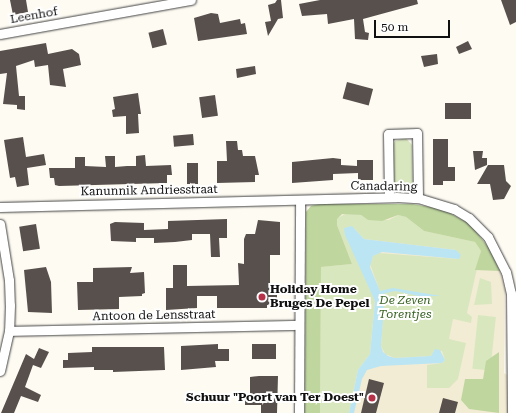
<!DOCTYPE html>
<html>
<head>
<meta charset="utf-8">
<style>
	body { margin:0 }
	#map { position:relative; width:516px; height:413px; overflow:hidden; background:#fefbf3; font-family:"Roboto Serif",serif }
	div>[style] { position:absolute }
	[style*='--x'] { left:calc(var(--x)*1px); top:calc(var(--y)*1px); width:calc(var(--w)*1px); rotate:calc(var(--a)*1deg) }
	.farmland>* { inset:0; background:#f3ecd5 }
	.green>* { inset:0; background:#d9e7bf; transform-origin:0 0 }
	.forest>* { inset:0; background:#bfd79f }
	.water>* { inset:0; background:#bbe5f2 }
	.building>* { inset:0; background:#58504d; transform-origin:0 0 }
	.roads { filter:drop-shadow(0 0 1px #434343) drop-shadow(0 0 1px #434343) }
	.street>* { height:9px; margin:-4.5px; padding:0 4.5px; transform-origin:4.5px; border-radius:4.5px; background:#fff }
	.dots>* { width:11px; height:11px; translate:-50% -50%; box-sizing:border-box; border:2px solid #fff; border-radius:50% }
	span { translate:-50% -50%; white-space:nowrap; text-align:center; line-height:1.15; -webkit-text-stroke:4px #fff; paint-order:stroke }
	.street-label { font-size:12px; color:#101010 }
	.poi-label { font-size:12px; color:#101010; font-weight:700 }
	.left { translate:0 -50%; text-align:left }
	.right { translate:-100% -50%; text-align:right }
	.park-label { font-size:12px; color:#3a6424; font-style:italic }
	.scale { position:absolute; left:374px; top:20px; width:76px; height:18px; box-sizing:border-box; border:2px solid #101010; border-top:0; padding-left:5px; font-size:12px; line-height:14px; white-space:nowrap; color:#101010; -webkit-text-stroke:3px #fff; paint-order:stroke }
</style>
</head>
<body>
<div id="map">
	<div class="farmland">
		<i style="clip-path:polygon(319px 204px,412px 204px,489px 248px,500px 271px,505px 290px,504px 373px,507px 375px,508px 413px,305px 413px,306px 212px,311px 206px)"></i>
	</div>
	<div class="green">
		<i style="clip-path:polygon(406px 138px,412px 145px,413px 188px,411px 191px,397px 193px,393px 190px,392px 147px,395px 141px)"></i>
		<i style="clip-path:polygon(347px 213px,361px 215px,368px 220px,389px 220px,398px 215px,406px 217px,424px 231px,475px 242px,481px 251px,467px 313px,472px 317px,471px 323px,453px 319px,449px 339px,466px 343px,458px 379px,449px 388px,427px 388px,427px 365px,442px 363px,445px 360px,442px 351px,434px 351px,431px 356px,395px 358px,385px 354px,381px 346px,384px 303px,370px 264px,373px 256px,379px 253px,459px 259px,456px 250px,364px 239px,355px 229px,366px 278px,375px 301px,370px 354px,358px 370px,349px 413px,320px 413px,321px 267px,352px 264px,337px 225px,336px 219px)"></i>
		<i style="clip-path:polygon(480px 278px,491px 282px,492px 304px,474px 305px)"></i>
		<i style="left:478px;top:315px;width:18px;height:54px;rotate:6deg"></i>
	</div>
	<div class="forest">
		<i style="clip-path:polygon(319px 204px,412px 204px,442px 209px,470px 224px,489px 248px,500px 271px,475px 270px,481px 251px,475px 242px,424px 231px,406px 217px,398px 215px,382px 221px,368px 220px,361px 215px,342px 214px,337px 219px,337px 225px,352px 264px,321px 267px,320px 413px,305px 413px,306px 212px,311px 206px)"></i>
		<i style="clip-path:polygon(499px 352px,499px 413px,469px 409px,461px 400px,465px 379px,483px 379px,486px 361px)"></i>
	</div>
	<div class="water">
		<i style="clip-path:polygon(352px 226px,364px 239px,456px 250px,461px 255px,459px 259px,382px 252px,373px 256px,370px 267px,380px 291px,393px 288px,441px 296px,419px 296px,395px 291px,382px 294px,384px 308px,381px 346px,383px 352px,388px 356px,395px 358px,431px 356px,435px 349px,440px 350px,445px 360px,442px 363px,381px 366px,367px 370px,362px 379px,354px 413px,349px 413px,358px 370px,370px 354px,375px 301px,345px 235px,344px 228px)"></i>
	</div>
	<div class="building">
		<i style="clip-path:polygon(10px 0,26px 0,28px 12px,13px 15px)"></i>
		<i style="clip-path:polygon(277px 0,281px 0,283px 18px,278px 19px,268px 36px,265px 22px,271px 21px,268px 5px,275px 3px)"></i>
		<i style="clip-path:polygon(320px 0,417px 0,418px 4px,363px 19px,365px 32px,369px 33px,368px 40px,355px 39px,354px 19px,328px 24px,327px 14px,302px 16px,299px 4px)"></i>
		<i style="clip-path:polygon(501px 0,516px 0,516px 22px,510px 25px)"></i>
		<i style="clip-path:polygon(211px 13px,218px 14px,220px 23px,240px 19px,241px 24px,245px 23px,247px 34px,198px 41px,194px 18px)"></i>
		<i style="left:163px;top:29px;width:16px;height:15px;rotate:76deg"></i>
		<i style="clip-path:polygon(468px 41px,472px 49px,459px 54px,456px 47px)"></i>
		<i style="clip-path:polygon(46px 43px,48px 54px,72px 49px,79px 54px,81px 65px,63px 69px,66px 87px,50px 85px,48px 65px,35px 67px,34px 60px,16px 66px,19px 96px,25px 96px,25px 110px,17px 109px,17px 105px,3px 104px,7px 73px,0 74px,0 51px)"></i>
		<i style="clip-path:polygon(437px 54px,438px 64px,424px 67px,421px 56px)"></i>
		<i style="clip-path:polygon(255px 66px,256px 74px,237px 78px,236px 69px)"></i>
		<i style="left:347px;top:82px;width:27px;height:17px;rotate:15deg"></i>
		<i style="clip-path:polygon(138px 93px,141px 114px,138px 114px,139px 133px,126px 134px,126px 116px,113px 117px,112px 110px,115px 109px,113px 97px)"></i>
		<i style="left:215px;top:95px;width:21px;height:16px;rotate:82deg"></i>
		<i style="left:445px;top:103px;width:26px;height:16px"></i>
		<i style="left:193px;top:134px;width:11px;height:20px;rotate:85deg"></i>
		<i style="clip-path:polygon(23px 137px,26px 157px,44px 154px,46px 165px,27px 168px,29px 185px,17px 187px,15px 177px,10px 178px,4px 140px)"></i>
		<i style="clip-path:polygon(433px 139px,448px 139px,448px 167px,455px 167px,455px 181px,443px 181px,443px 185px,433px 185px)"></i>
		<i style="clip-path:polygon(226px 141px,237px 141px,238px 150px,242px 150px,243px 156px,255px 156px,259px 175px,255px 175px,255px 182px,217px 183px,217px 161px,227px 161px)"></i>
		<i style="clip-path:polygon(473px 151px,483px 151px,482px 158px,487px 158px,487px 165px,475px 170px)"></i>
		<i style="clip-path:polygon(145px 155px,146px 166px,171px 165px,172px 175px,167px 175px,167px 183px,59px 186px,55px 185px,54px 178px,50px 178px,49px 168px,75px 168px,75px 157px,85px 157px,85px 166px,106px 167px,105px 156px,115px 156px,115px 167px,127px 166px,136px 166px,136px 156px)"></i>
		<i style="clip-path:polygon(333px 158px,341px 159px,341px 165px,357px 166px,357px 160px,373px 160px,373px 180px,358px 180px,358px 173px,333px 174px,333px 180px,292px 183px,292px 162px)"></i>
		<i style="left:198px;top:163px;width:21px;height:11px;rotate:90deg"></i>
		<i style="clip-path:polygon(488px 165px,504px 165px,506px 181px,511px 186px,504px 199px,493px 200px,490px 184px,477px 184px)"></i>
		<i style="clip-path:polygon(227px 219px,227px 238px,219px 238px,220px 257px,211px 257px,210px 234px,192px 234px,192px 240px,175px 242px,154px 243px,154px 238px,136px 238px,136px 242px,111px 241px,110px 224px,115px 222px,144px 223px,144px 230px,168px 229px,168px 221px)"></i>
		<i style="clip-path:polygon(258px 220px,280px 222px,280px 255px,270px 255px,270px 294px,277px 294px,277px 306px,267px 305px,267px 308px,217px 308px,217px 296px,197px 296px,197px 308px,166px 310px,166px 288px,173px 288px,173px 265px,187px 265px,187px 286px,239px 285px,238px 263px,244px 264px,244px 239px,246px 234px,255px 234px)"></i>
		<i style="left:36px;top:224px;width:25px;height:17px;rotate:81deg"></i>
		<i style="clip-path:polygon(46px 267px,51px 282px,52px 313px,28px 312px,24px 270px)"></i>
		<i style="clip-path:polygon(132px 267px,130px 273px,144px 272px,145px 293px,142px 294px,142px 296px,119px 297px,119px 309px,78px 310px,77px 282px,93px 282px,93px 268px)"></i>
		<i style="clip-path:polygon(218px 344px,218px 349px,229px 349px,229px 361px,215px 361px,216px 367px,181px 370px,181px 346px)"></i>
		<i style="left:252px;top:344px;width:24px;height:15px"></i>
		<i style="clip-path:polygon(92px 347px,164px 347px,165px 370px,113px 372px,113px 370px,94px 370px,94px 367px,63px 368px,63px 360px,68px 360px,68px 353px,92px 352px)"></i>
		<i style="clip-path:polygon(39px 348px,49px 352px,41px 368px,33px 365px,25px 387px,41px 395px,38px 402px,21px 396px,14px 413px,1px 413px,26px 354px,34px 359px)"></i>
		<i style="clip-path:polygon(259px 376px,278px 376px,277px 413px,261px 413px,261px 405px,245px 405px,245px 398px,250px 398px,250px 377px)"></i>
		<i style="clip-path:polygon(369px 379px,384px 383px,376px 413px,361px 413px)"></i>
		<i style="clip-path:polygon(443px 398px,458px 402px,455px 413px,439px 413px)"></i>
	</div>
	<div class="roads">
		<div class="street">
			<i style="--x:0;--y:34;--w:194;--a:-10.1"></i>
			<i style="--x:389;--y:197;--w:63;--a:-90.9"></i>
			<i style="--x:388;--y:134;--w:29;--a:-2"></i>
			<i style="--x:417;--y:133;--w:65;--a:89.1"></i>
			<i style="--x:0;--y:207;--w:396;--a:-1.4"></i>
			<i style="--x:396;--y:197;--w:22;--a:3"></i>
			<i style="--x:418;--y:198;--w:38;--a:17"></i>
			<i style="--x:454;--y:209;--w:17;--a:31"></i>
			<i style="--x:469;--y:218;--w:27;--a:45"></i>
			<i style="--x:488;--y:237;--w:39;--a:63"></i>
			<i style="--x:506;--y:272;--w:22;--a:77"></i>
			<i style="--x:511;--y:293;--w:120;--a:89.5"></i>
			<i style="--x:0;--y:224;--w:57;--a:80.9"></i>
			<i style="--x:9;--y:280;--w:25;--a:88"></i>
			<i style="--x:10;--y:305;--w:26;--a:92"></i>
			<i style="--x:9;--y:331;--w:41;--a:102.7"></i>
			<i style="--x:9;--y:331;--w:290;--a:-1.2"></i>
			<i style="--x:299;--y:413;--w:213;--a:-89.7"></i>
		</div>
	</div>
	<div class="dots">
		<i style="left:262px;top:297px;background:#b73149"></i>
		<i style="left:372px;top:398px;background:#b73149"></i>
	</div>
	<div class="street-label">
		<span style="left:34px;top:16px;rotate:-10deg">Leenhof</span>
		<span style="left:384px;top:187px;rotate:1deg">Canadaring</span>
		<span style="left:149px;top:191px;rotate:-1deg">Kanunnik Andriesstraat</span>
		<span style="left:154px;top:316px;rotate:-1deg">Antoon de Lensstraat</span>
	</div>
	<div class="poi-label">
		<span class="left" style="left:270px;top:297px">Holiday Home<br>Bruges De Pepel</span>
		<span class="right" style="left:364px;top:398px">Schuur "Poort van Ter Doest"</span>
	</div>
	<div class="park-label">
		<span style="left:405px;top:308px">De Zeven<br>Torentjes</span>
	</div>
	<div class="scale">50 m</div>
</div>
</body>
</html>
